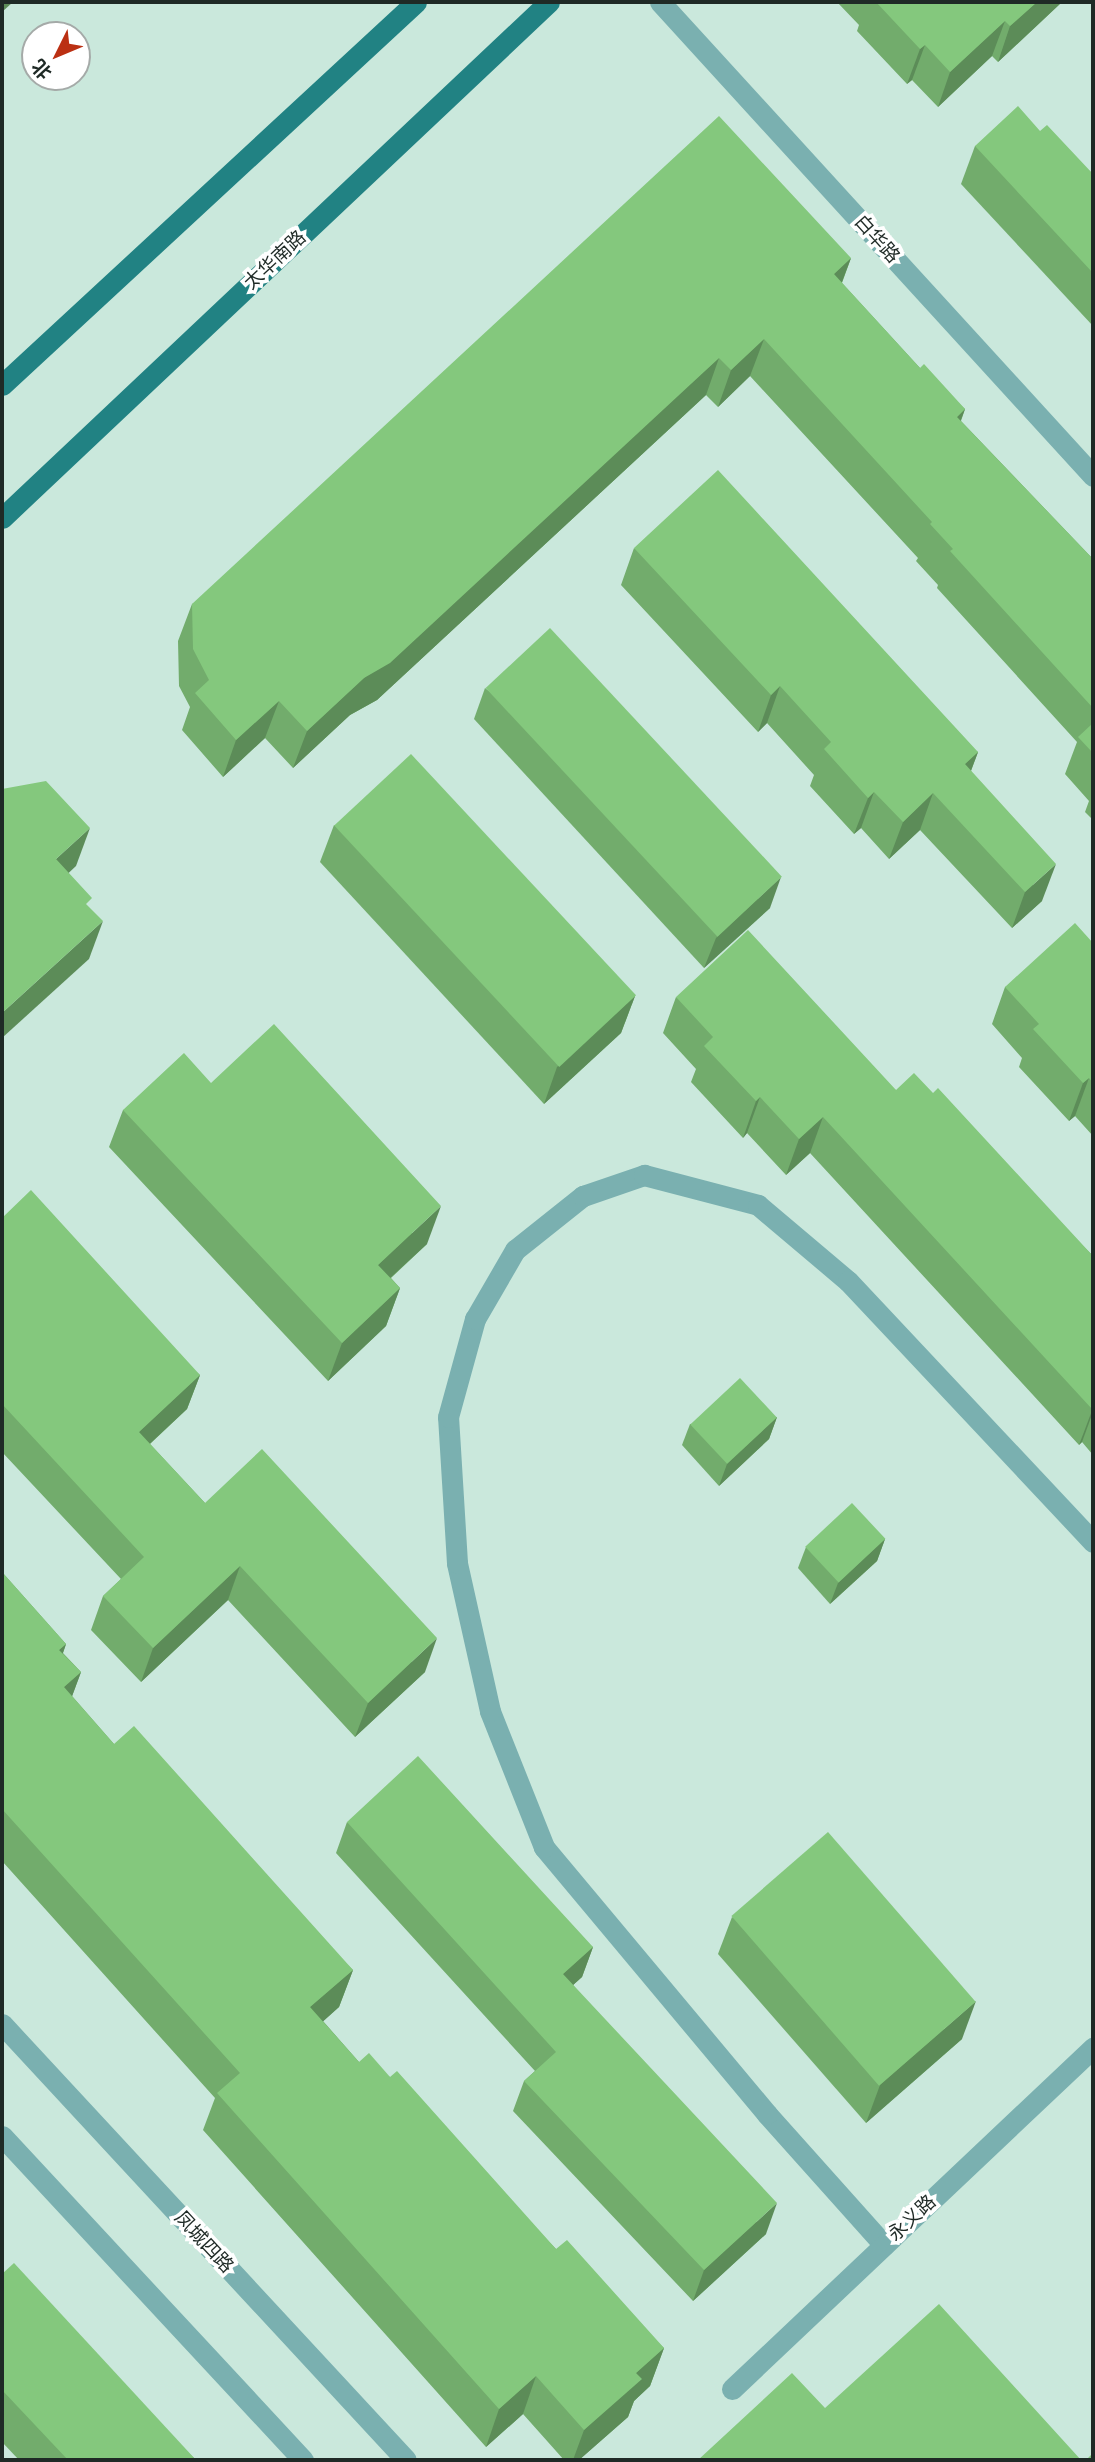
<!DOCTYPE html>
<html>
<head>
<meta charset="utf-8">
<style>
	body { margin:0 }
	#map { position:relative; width:1095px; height:2462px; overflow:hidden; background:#cae8dc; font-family:Helvetica,"Noto Sans SC",sans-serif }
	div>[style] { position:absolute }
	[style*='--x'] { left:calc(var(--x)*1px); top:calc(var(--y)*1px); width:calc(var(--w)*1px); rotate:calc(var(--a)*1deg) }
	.minor>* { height:21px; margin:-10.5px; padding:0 10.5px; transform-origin:10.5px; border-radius:10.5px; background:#7ab0b0 }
	.major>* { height:21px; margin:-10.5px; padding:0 10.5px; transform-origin:10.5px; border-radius:10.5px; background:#218283 }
	.wall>* { inset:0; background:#72ac6c }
	.shaded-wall>* { inset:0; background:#5c8c58 }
	.building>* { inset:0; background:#84c87d; transform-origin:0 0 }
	span { translate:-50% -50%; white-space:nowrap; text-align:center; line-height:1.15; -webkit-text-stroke:7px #fff; paint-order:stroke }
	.street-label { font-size:19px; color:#1f2a26 }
	.frame { position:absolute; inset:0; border:4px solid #1f2a26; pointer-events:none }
	.north { position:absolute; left:21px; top:21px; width:70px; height:70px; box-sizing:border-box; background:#fff; border:2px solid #a5aaa8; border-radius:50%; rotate:227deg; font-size:19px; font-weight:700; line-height:28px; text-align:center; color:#1f2a26 }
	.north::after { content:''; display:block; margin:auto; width:24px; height:32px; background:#bb3013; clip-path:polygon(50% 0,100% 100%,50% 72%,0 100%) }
</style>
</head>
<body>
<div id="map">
	<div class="minor">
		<i style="--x:660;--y:2;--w:642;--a:47.59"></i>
		<i style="--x:2;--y:2024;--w:594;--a:47.18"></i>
		<i style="--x:2;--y:2136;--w:442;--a:47.1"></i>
		<i style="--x:884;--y:2245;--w:176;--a:-131.8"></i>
		<i style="--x:767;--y:2114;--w:348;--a:-129.9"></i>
		<i style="--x:544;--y:1847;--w:146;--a:-111.7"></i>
		<i style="--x:490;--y:1711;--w:152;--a:-102.6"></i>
		<i style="--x:457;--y:1563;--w:146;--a:-93.5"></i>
		<i style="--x:448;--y:1417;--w:102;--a:-74.6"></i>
		<i style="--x:475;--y:1319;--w:80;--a:-59.9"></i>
		<i style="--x:515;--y:1250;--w:87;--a:-38.5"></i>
		<i style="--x:583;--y:1196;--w:65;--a:-19"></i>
		<i style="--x:644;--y:1175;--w:118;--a:14.7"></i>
		<i style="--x:758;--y:1205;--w:118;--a:40.2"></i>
		<i style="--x:848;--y:1281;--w:358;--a:46.8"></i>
		<i style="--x:732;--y:2389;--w:497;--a:-43.4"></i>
	</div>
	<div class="major">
		<i style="--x:2;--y:385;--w:564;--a:-42.77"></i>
		<i style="--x:2;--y:518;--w:752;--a:-43.33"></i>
	</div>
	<div class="wall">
		<i style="clip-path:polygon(837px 2px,1062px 2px,998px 62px,992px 56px,938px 107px,912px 80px,907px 84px,857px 31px,859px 25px)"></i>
		<i style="clip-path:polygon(1040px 131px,1093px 174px,1093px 326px,961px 184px,975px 146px)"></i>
		<i style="clip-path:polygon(851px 258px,842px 283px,920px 368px,965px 409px,961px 421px,1093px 559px,1093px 820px,1085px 812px,1089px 801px,1065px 774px,1077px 742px,937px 588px,938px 585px,916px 561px,918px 558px,750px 376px,718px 407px,706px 395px,377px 700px,350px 715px,293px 768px,265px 738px,223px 777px,182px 730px,190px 707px,179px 686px,178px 641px,192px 604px)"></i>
		<i style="clip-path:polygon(634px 548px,978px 752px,971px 771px,1042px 901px,1012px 928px,920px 830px,889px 859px,861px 828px,854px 834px,810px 786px,814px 775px,767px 723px,758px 732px,621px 585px)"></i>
		<i style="clip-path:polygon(485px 688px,770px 908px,704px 968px,474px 719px)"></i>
		<i style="clip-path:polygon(334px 825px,635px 996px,621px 1033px,544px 1104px,320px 862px)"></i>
		<i style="clip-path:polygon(1093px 943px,1093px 1136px,1075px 1116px,1069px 1121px,1019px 1067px,1022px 1058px,992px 1024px,1005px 987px)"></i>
		<i style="clip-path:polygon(676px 997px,896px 1090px,933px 1093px,1093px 1256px,1093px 1455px,1082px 1442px,1079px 1445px,810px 1153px,786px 1175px,747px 1133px,743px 1138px,691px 1082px,696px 1069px,663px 1033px)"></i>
		<i style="clip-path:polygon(211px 1083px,427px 1244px,391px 1278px,400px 1288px,386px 1326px,328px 1381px,109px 1147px,123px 1110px)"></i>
		<i style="clip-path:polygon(2px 1218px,200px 1375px,187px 1409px,150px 1444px,205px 1503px,425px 1672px,355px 1737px,228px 1600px,141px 1682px,91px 1630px,103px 1596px,121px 1579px,2px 1452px)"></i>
		<i style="clip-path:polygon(777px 1417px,769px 1439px,719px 1486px,682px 1445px,690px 1424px)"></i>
		<i style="clip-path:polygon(885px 1539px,877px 1561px,830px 1604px,798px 1568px,806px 1547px)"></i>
		<i style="clip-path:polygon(2px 1572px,66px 1644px,63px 1653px,81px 1672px,72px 1696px,114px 1744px,353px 1970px,339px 2007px,323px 2021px,359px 2062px,390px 2077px,556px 2249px,664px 2348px,650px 2386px,634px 2401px,628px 2417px,579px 2460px,564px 2460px,523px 2414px,486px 2447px,203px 2130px,215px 2098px,2px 1861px)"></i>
		<i style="clip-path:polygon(347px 1822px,593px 1947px,582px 1977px,573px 1985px,766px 2234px,693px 2301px,513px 2111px,524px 2081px,535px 2071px,336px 1853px)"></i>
		<i style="clip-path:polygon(732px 1917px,962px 2039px,866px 2123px,718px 1954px)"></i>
		<i style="clip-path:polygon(2px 2274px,196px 2460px,19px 2460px,2px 2442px)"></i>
	</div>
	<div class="shaded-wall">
		<i style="clip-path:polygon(2px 2px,13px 2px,2px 12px)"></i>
		<i style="clip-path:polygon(1037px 2px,1062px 2px,998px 62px,1010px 26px)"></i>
		<i style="clip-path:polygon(1005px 21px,992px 56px,938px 107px,950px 72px)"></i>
		<i style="clip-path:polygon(925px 45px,912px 80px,907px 84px,920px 49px)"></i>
		<i style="clip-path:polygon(851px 258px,837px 295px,834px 274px)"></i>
		<i style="clip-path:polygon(764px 339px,750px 376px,718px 407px,731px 370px)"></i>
		<i style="clip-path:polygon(719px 358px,706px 395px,377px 700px,350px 715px,293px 768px,307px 731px,364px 678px)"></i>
		<i style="clip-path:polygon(965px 409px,951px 446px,957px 417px)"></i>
		<i style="clip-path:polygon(780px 686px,767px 723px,758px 732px,771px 695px)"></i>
		<i style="clip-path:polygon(279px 701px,265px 738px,223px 777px,236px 740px)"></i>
		<i style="clip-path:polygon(978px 752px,964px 789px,965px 764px)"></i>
		<i style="clip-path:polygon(874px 792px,861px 828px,854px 834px,868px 798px)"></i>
		<i style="clip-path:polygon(933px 793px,920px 830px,889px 859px,903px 822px)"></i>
		<i style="clip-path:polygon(90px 828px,76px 866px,43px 897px,56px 859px)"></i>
		<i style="clip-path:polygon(1056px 864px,1042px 901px,1012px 928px,1025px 892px)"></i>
		<i style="clip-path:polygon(781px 877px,770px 908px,704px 968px,716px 938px)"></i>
		<i style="clip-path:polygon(103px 921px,89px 959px,2px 1038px,2px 1013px)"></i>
		<i style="clip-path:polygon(635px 996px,621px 1033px,544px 1104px,557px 1067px)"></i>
		<i style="clip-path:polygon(1089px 1078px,1075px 1116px,1069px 1121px,1083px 1083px)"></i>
		<i style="clip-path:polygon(760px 1097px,747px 1133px,743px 1138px,756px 1101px)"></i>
		<i style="clip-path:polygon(823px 1117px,810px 1153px,786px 1175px,799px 1139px)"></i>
		<i style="clip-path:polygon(441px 1206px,427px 1244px,364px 1302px,378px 1265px)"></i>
		<i style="clip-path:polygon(400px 1288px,386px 1326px,328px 1381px,342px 1343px)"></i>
		<i style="clip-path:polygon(200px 1375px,187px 1409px,126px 1466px,139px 1432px)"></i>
		<i style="clip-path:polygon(1093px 1408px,1093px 1412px,1082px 1442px,1079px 1445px)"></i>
		<i style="clip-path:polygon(777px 1417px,769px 1439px,719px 1486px,727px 1464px)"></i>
		<i style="clip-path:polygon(885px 1539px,877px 1561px,830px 1604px,838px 1583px)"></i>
		<i style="clip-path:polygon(240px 1566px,228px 1600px,141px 1682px,153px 1648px)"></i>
		<i style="clip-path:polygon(437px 1638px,425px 1672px,355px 1737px,368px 1703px)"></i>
		<i style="clip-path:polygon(66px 1644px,53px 1681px,59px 1650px)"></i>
		<i style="clip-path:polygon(81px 1672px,67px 1710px,64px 1687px)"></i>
		<i style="clip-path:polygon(593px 1947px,582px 1977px,552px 2004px,563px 1974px)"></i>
		<i style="clip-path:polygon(353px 1970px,339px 2007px,297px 2045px,310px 2007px)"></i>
		<i style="clip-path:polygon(976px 2001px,962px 2039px,866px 2123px,880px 2085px)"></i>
		<i style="clip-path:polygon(777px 2203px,766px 2234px,693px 2301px,704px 2270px)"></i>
		<i style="clip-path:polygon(664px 2348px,650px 2386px,634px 2401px,628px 2417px,579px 2460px,573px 2460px,584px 2430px,636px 2373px)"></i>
		<i style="clip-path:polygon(536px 2376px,523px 2414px,486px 2447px,499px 2409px)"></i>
	</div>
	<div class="building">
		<i style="clip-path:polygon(876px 2px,1037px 2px,1010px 26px,1005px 21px,950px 72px,925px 45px,920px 49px)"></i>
		<i style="clip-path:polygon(1018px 106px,1040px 131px,1047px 125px,1093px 174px,1093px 273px,975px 146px)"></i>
		<i style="clip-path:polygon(719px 116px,851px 258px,834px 274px,920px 368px,924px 364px,965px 409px,957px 417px,1093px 559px,1093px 708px,950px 551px,953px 549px,930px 524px,932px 522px,764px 339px,731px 370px,719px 358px,390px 663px,364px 678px,307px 731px,279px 701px,236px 740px,195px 693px,209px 680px,193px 649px,192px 604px)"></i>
		<i style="clip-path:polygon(718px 470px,978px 752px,965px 764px,1056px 864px,1025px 892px,933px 793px,903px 822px,874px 792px,868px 798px,824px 749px,831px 742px,780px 686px,771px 695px,634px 548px)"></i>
		<i style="left:550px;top:628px;width:340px;height:88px;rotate:47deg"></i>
		<i style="clip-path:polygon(1093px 723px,1093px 753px,1078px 737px)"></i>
		<i style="left:411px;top:754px;width:330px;height:105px;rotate:47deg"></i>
		<i style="clip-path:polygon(46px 781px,90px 828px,56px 859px,92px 898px,86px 904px,103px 921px,2px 1013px,2px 789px)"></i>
		<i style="clip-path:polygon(1075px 923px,1093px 943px,1093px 1083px,1089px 1078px,1083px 1083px,1033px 1029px,1039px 1024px,1005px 987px)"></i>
		<i style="clip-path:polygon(748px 930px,896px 1090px,914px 1073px,933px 1093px,938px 1088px,1093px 1256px,1093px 1408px,1092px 1409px,823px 1117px,799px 1139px,760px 1097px,756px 1101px,704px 1046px,713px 1037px,676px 997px)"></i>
		<i style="clip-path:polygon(274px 1024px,441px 1206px,378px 1265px,400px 1288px,342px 1343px,123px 1110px,184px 1053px,211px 1083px)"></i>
		<i style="clip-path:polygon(31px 1190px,200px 1375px,139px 1432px,205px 1503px,262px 1449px,437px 1638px,368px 1703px,240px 1566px,153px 1648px,103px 1596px,144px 1557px,2px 1404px,2px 1218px)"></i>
		<i style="left:740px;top:1378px;width:54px;height:68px;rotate:47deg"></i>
		<i style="left:852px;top:1503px;width:49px;height:64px;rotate:47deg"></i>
		<i style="clip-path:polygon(2px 1572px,66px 1644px,59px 1650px,81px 1672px,64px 1687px,114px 1744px,134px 1726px,353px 1970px,310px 2007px,359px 2062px,369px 2053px,390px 2077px,397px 2071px,556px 2249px,567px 2240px,664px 2348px,636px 2373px,642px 2379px,584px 2430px,536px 2376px,499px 2409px,217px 2093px,240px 2073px,2px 1809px)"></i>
		<i style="clip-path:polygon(418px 1756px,593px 1947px,563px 1974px,777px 2203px,704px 2270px,524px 2081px,556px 2052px,347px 1822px)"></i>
		<i style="left:828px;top:1832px;width:225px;height:128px;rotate:49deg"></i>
		<i style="clip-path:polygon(14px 2263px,196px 2460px,68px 2460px,2px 2390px,2px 2274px)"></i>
		<i style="clip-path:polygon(939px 2304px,1081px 2460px,698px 2460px,792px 2373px,825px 2408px)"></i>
		<i style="clip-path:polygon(1093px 2453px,1093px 2460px,1086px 2460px)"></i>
	</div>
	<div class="street-label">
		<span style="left:877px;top:239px;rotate:48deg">白华路</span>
		<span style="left:275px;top:260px;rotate:-43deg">太华南路</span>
		<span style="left:912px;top:2218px;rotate:-43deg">永义路</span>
		<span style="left:204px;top:2242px;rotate:47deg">凤城四路</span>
	</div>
	<div class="frame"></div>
	<div class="north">北</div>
</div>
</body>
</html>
